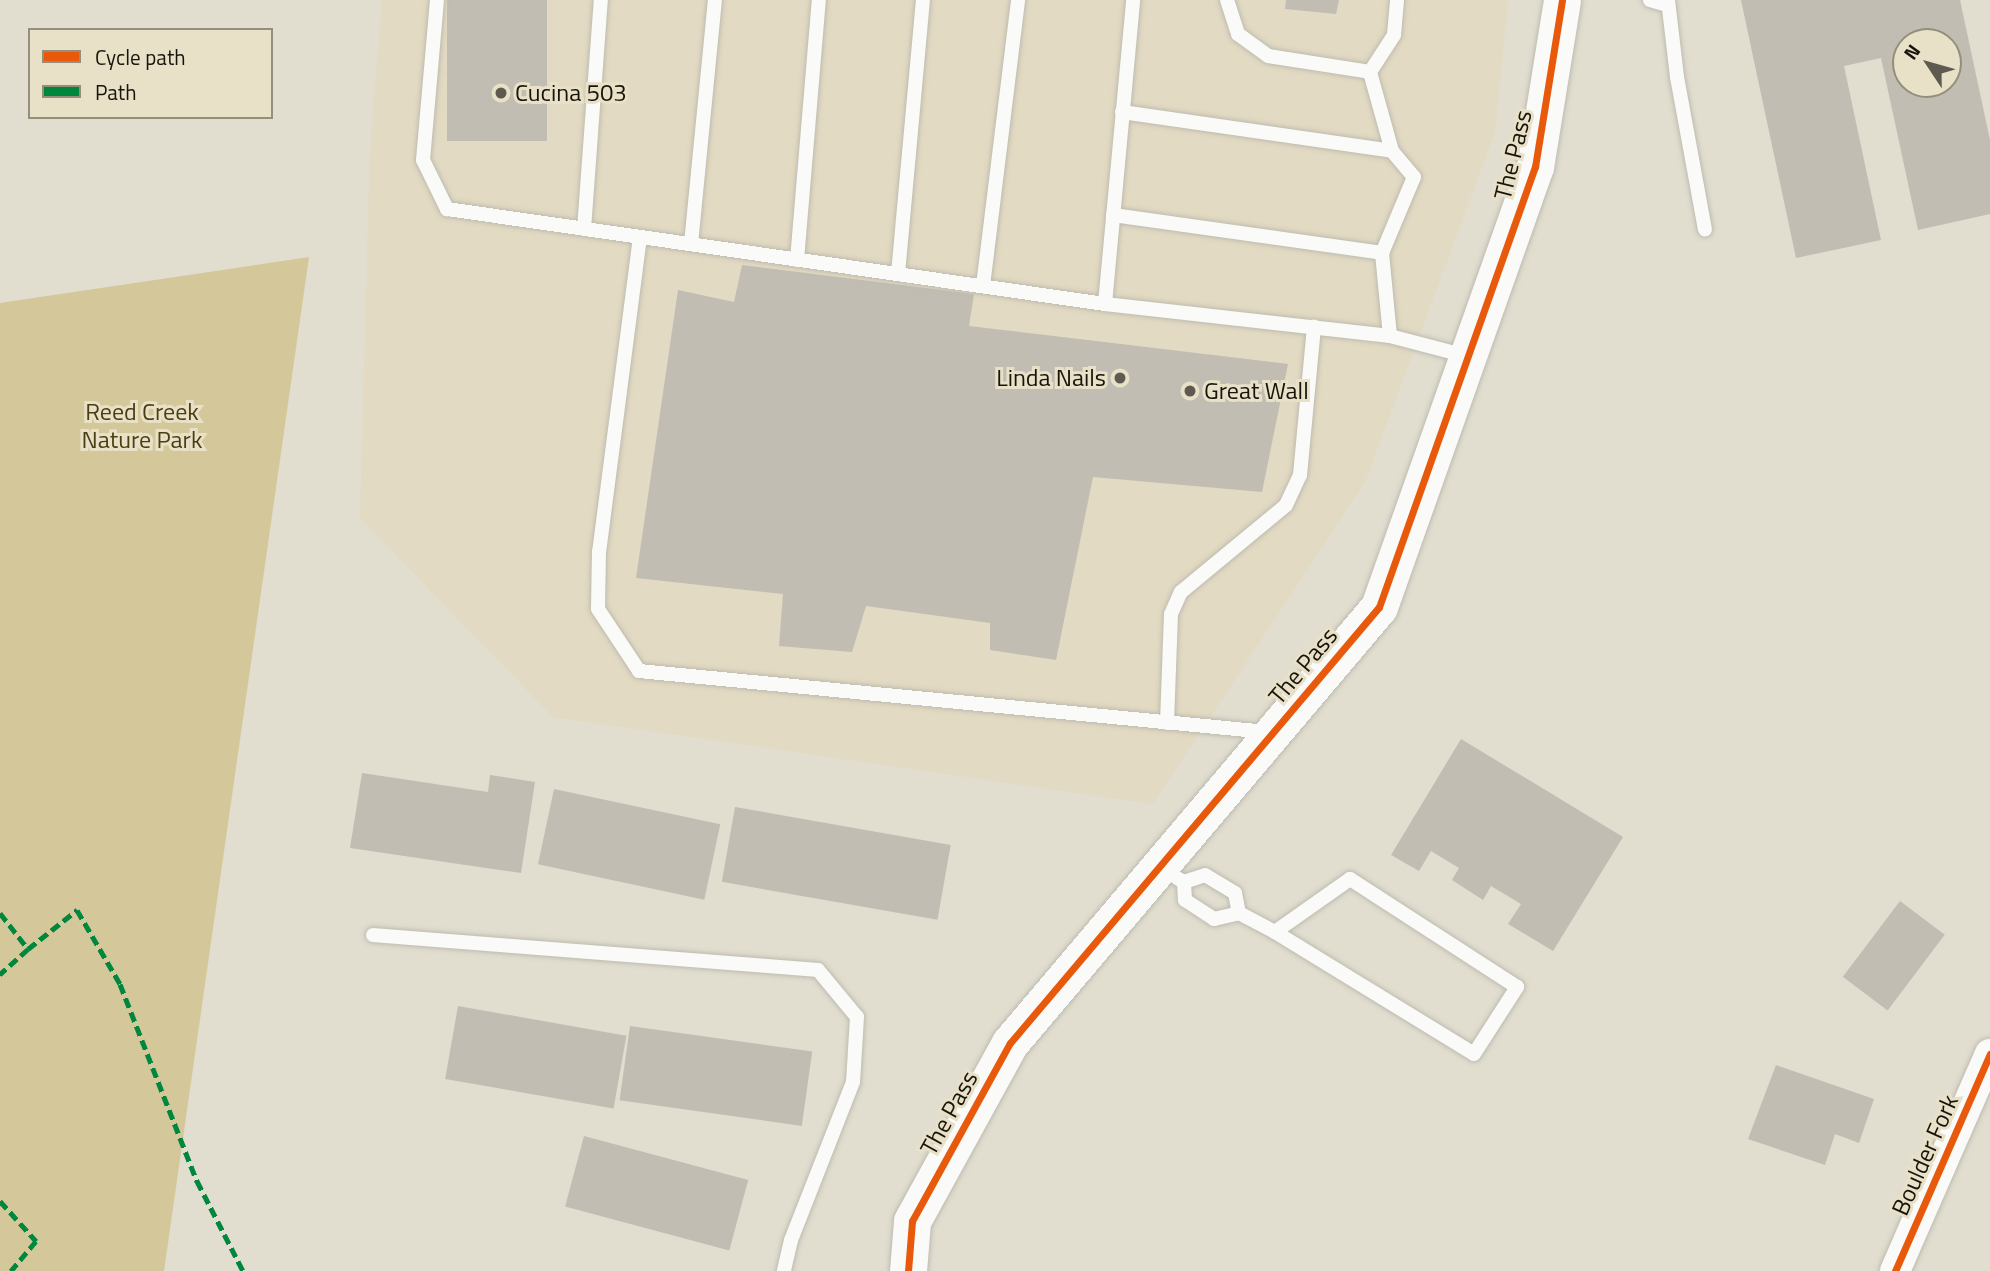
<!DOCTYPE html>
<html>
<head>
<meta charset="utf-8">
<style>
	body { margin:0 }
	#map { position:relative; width:1990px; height:1271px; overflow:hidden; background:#e1ddcf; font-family:"Titillium Web",sans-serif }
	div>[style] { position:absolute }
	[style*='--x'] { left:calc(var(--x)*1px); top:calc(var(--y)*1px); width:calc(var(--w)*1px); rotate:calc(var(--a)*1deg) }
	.built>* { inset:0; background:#e2dac2 }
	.green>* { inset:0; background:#d4c79a }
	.building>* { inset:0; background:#c1bdb2; transform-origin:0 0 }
	.roads { filter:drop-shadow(0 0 2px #bebbb0) drop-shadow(0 0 2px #bebbb0) }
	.service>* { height:14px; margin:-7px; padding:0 7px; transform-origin:7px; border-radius:7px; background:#fafaf8 }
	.minor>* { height:30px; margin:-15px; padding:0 15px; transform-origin:15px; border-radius:15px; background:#fafaf8 }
	.tertiary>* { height:37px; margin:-18.5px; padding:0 18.5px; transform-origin:18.5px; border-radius:18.5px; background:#fafaf8 }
	.quiet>* { height:5px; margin-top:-2.5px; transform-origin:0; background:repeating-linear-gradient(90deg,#00873e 0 10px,transparent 0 15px) }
	.cycleway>* { height:7px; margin:-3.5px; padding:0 3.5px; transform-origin:3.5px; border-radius:3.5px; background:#e8590c }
	.dots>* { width:19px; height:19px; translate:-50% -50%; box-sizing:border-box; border:4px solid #e8e1c8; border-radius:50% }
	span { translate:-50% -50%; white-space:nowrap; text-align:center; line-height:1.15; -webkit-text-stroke:6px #e8e1c8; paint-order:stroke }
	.poi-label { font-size:24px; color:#17140b }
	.left { translate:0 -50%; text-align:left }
	.right { translate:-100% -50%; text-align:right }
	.street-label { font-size:24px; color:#17140b }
	.park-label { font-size:24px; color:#4a3e13 }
	.legend { position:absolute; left:28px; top:28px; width:245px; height:91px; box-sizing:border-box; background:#e8e1c8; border:2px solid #948f7c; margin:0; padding:9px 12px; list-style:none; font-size:21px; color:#17140b }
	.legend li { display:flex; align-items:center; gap:14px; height:35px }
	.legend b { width:35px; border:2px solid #948f7c }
	.north { position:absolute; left:1892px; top:28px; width:70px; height:70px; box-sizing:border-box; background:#e8e1c8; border:2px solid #948f7c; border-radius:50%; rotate:306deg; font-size:19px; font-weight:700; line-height:28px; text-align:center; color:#17140b }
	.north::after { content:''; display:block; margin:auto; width:24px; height:32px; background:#5e5a50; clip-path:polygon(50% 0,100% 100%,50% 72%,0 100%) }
</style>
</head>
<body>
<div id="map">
	<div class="built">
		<i style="clip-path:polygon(382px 0,1508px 0,1495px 132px,1365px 482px,1153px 804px,553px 717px,360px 518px,370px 150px)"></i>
	</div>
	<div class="green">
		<i style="clip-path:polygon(309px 257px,164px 1271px,0 1271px,0 303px)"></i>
	</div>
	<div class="building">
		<i style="left:447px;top:0;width:100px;height:141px"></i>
		<i style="clip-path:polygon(1286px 0,1339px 0,1336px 14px,1285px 9px)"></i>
		<i style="clip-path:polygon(evenodd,1741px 0,1960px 0,1990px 140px,1990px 214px,1918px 230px,1881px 58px,1844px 66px,1881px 240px,1796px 258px,1741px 0,1906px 42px,1948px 42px,1948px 84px,1906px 84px,1906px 42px)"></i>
		<i style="clip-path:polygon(742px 265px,974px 294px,969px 326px,1288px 364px,1262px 492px,1093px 477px,1056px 660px,990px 650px,990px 623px,866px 606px,852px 652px,779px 646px,783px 594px,636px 578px,678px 290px,734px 302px)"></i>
		<i style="clip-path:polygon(1461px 739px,1623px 837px,1553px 951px,1508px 924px,1521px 904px,1491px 886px,1483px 900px,1452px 880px,1459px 868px,1431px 851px,1419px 871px,1391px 855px)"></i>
		<i style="clip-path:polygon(362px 773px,488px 792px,490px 775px,535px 782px,521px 873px,350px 848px)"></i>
		<i style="left:554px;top:789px;width:170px;height:77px;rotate:12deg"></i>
		<i style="left:735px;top:807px;width:219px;height:76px;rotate:10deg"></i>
		<i style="left:1900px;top:901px;width:56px;height:95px;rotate:37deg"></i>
		<i style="left:458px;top:1006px;width:171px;height:74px;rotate:10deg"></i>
		<i style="left:630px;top:1026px;width:184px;height:75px;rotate:8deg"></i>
		<i style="clip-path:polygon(1776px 1065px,1874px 1099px,1859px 1143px,1835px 1134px,1825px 1165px,1748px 1139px)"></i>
		<i style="left:584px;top:1136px;width:170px;height:73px;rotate:15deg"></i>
	</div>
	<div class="roads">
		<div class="service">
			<i style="--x:437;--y:0;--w:161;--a:95"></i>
			<i style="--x:423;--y:160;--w:55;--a:63.9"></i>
			<i style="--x:447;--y:209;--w:665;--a:8.22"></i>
			<i style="--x:1105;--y:304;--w:287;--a:6.4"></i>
			<i style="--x:1390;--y:336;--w:79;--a:14.7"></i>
			<i style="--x:1227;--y:0;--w:36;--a:72"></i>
			<i style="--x:1238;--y:34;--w:37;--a:36"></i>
			<i style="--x:1268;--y:56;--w:103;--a:8.9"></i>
			<i style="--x:1650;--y:0;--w:18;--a:16"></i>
			<i style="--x:1668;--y:0;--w:78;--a:83.3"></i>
			<i style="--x:1677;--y:77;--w:155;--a:79.6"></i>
			<i style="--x:1122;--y:112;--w:273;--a:8.2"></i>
			<i style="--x:1392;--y:151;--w:34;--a:50"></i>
			<i style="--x:1414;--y:177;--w:82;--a:112.8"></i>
			<i style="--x:1382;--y:253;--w:83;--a:84.5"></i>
			<i style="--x:1392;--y:151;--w:82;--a:-105.6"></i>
			<i style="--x:1370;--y:72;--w:44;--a:-57"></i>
			<i style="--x:1394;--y:35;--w:35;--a:-85"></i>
			<i style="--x:1113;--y:215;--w:272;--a:8"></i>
			<i style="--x:584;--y:229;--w:230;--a:-85.8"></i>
			<i style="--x:640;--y:237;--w:317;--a:97.4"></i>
			<i style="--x:599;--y:551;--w:58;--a:91"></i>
			<i style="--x:598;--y:609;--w:74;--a:56.5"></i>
			<i style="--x:639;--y:671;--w:631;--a:5.55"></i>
			<i style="--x:691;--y:244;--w:245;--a:-84.4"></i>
			<i style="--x:797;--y:260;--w:261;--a:-85.2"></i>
			<i style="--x:898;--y:274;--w:275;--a:-84.8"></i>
			<i style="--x:983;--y:286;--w:288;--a:-83"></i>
			<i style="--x:1105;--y:304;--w:305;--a:-84.7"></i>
			<i style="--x:1167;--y:723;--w:109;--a:-87.9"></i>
			<i style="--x:1171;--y:614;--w:24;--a:-66"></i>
			<i style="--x:1181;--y:592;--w:136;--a:-39.6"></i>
			<i style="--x:1286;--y:505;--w:33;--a:-65"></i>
			<i style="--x:1300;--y:475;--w:149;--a:-84.6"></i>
			<i style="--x:1177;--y:878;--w:8;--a:30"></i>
			<i style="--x:1184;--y:882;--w:22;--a:-18"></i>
			<i style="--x:1205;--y:875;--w:35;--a:31"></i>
			<i style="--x:1235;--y:893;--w:20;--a:79"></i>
			<i style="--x:1184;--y:882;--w:18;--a:87"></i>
			<i style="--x:1185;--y:900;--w:35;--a:33"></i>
			<i style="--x:1214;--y:919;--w:26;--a:-13"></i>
			<i style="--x:1239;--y:913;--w:41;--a:27.8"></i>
			<i style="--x:1275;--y:932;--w:233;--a:31.5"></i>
			<i style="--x:1474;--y:1054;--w:80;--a:-57.3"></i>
			<i style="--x:1517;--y:987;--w:199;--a:-147.1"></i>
			<i style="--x:1350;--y:879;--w:92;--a:144.8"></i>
			<i style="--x:373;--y:935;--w:446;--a:4.5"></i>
			<i style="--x:818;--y:970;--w:61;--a:50.3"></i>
			<i style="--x:857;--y:1017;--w:65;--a:93.5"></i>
			<i style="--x:853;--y:1082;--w:170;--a:111.4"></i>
			<i style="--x:791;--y:1240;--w:32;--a:103"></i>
		</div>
		<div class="minor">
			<i style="--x:1895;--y:1271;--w:237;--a:-66.4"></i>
		</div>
		<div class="tertiary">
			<i style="--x:908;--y:1271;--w:50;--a:-85.4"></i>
			<i style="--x:912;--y:1221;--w:203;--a:-61.2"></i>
			<i style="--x:1010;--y:1043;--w:571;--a:-49.76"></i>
			<i style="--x:1379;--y:607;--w:467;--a:-70.5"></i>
			<i style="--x:1535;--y:167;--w:169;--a:-80.8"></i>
		</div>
	</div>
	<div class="quiet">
		<i style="--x:0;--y:913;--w:46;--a:52.1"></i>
		<i style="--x:28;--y:949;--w:38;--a:138"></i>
		<i style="--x:28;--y:949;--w:63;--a:-38.5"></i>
		<i style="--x:77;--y:910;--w:86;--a:59.8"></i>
		<i style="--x:120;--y:984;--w:212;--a:68.7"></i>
		<i style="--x:197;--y:1181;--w:101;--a:62.9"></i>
		<i style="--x:0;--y:1201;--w:54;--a:48"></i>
		<i style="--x:36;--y:1241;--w:39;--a:130"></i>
	</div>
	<div class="cycleway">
		<i style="--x:908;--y:1271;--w:50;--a:-85.4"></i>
		<i style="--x:912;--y:1221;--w:203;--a:-61.2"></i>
		<i style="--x:1010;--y:1043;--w:571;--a:-49.76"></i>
		<i style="--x:1379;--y:607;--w:467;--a:-70.5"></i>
		<i style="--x:1535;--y:167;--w:169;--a:-80.8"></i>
		<i style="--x:1895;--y:1271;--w:237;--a:-66.4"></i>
	</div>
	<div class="dots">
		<i style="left:501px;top:93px;background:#5e5a50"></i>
		<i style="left:1120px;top:378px;background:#5e5a50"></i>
		<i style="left:1190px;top:391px;background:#5e5a50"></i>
	</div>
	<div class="poi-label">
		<span class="left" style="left:515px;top:93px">Cucina 503</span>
		<span class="right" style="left:1106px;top:378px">Linda Nails</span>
		<span class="left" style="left:1204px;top:391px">Great Wall</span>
	</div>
	<div class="street-label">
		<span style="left:1513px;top:155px;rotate:-76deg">The Pass</span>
		<span style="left:1303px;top:666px;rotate:-50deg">The Pass</span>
		<span style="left:949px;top:1113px;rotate:-61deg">The Pass</span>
		<span style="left:1925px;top:1155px;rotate:-66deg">Boulder Fork</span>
	</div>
	<div class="park-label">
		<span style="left:142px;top:426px">Reed Creek<br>Nature Park</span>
	</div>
	<ul class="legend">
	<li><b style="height:9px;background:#e8590c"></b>Cycle path</li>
	<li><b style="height:9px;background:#00873e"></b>Path</li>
	</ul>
	<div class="north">N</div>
</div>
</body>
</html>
